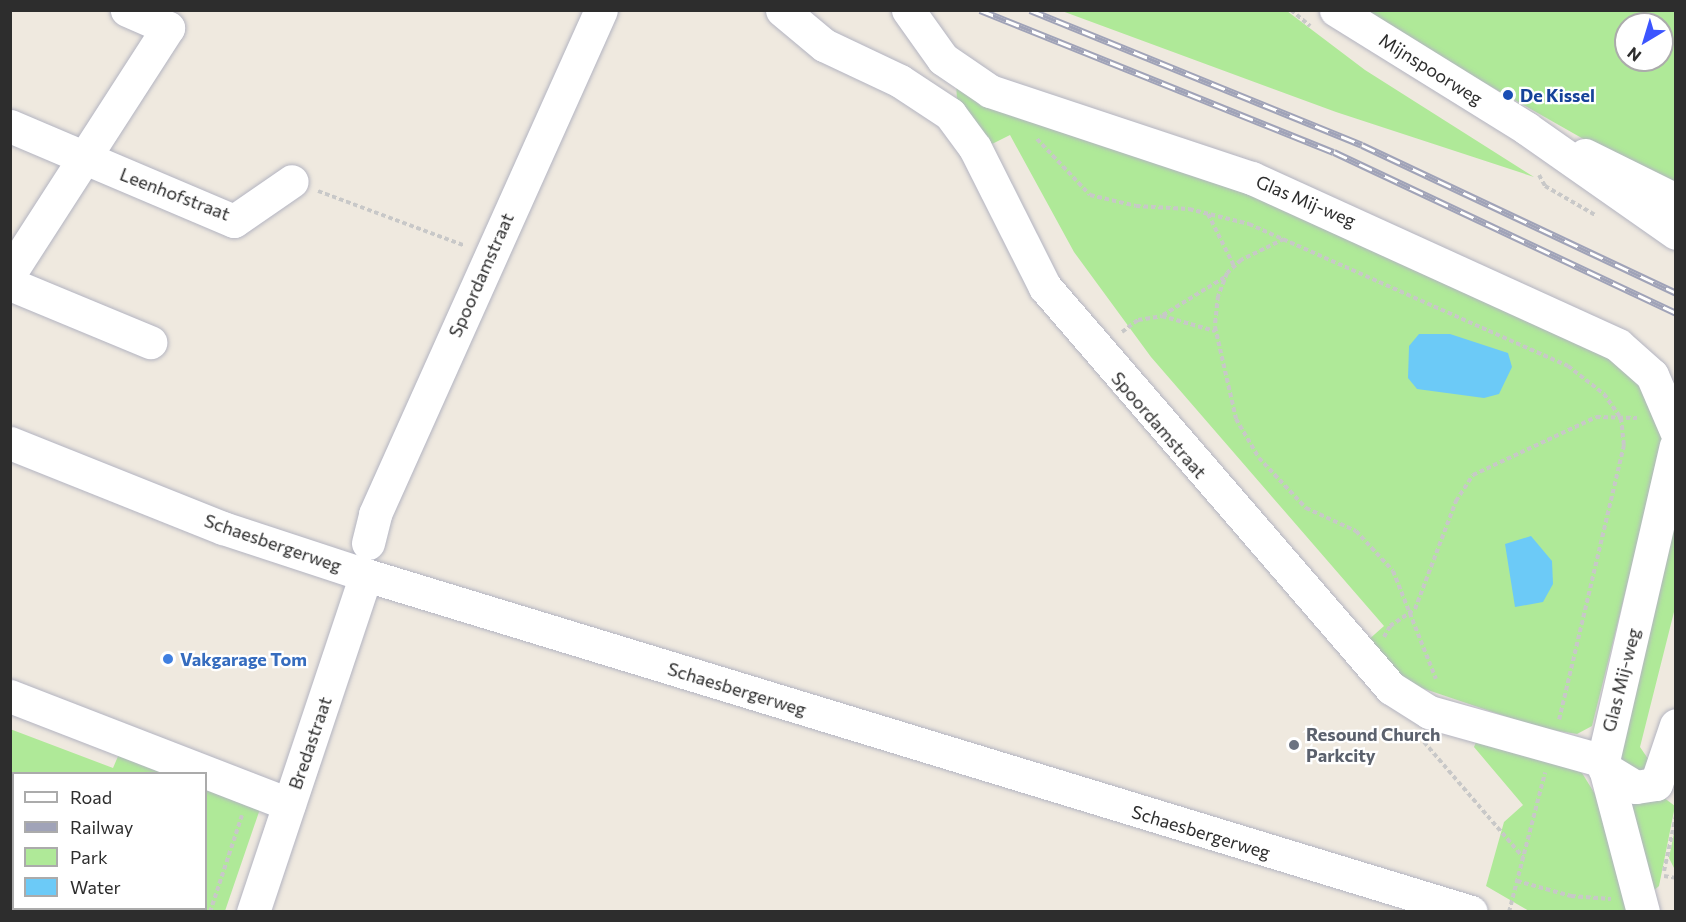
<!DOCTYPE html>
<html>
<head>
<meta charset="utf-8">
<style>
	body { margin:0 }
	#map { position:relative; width:1686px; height:922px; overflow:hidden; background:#efe9df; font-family:Commissioner,sans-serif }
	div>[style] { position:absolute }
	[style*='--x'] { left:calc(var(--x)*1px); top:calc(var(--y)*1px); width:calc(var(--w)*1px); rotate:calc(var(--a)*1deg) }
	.green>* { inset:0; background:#afe998 }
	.water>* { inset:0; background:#6ccaf7 }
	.path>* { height:4px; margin-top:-2px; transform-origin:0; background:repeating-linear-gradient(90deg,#c8c8c8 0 4.5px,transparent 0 7.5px) }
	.roads { filter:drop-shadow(0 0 2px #b3b4c1) drop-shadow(0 0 2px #b3b4c1) }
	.minor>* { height:33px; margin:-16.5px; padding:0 16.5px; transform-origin:16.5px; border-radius:16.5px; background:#fff }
	.rail>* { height:7px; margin-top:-3.5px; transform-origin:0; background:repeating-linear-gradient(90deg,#fff 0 14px,#a0a3b8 0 28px); box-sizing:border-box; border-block:2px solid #a0a3b8 }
	.dots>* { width:16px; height:16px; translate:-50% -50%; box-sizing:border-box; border:3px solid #fff; border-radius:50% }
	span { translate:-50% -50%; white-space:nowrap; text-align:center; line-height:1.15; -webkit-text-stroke:4.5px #fff; paint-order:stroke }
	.street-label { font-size:18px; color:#2d2d2d }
	.transit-label { font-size:18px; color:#164399; font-weight:700 }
	.left { translate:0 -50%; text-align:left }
	.shop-label { font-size:18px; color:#366cbe; font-weight:700 }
	.worship-label { font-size:18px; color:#5b616d; font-weight:700 }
	.frame { position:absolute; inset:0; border:12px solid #2d2d2d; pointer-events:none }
	.legend { position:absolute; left:12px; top:772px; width:195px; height:138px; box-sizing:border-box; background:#fff; border:2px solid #ababab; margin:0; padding:8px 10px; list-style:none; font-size:18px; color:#2d2d2d }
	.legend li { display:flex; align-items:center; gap:12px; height:30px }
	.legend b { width:30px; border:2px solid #ababab }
	.north { position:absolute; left:1614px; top:12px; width:60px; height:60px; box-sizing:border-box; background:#fff; border:2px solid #ababab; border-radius:50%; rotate:218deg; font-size:16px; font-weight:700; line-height:24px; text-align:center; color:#2d2d2d }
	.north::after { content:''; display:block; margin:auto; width:21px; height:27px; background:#3c55ff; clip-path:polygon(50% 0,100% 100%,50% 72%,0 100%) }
</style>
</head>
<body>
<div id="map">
	<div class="green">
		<i style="clip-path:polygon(evenodd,1542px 10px,1675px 11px,1675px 191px,1358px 11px,1542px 10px,1626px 24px,1662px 24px,1662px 60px,1626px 60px,1626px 24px)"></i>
		<i style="clip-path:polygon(1062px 11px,1287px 11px,1365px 70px,1534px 177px,1336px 112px)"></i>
		<i style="clip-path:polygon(956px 83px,1247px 188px,1583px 339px,1638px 375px,1664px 437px,1592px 726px,1577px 734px,1540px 728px,1401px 681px,1389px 661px,1384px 662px,1366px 642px,1384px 626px,1151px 357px,1074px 252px,1010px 135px,992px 144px,957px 99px)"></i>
		<i style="clip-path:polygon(1675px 500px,1675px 608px,1640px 747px,1655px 769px,1627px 775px,1617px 754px)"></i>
		<i style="clip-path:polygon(10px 729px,113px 768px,119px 754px,172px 773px,14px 774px,14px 908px,206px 908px,206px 786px,261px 806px,225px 911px,11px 911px)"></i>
		<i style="clip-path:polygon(1476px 742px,1553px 760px,1582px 773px,1595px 794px,1630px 911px,1529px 911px,1486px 886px,1504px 822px,1523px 805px,1474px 747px)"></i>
		<i style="clip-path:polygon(1656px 792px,1675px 806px,1659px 886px,1651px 893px,1626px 799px)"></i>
		<i style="clip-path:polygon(1675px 828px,1675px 870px,1669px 858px)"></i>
	</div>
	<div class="water">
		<i style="clip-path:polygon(1419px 334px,1450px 334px,1508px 353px,1512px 367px,1499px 394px,1484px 398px,1417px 389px,1408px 378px,1409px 346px)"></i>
		<i style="clip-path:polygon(1531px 536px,1552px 561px,1553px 584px,1543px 602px,1515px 607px,1505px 544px)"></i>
	</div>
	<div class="path">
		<i style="--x:1291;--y:10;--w:25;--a:40"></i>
		<i style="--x:1037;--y:139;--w:77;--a:46.6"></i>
		<i style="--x:1090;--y:195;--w:47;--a:13.4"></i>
		<i style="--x:1136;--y:206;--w:53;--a:3.2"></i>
		<i style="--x:1189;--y:209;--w:62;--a:14"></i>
		<i style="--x:1249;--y:224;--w:349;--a:24"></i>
		<i style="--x:1568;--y:366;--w:46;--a:37.9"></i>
		<i style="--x:1604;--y:394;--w:29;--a:55"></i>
		<i style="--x:1621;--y:418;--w:27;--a:84"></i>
		<i style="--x:1624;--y:445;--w:282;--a:103.3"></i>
		<i style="--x:1539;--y:175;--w:13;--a:61"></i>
		<i style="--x:1545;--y:186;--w:58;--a:30.1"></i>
		<i style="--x:318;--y:191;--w:155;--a:20.4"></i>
		<i style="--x:1208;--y:214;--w:58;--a:63.4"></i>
		<i style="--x:1284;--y:239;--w:48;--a:154"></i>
		<i style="--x:1241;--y:260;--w:19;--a:137"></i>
		<i style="--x:1227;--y:273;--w:25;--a:111"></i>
		<i style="--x:1218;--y:296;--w:31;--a:96"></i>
		<i style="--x:1215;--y:327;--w:94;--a:77.1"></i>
		<i style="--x:1236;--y:419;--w:45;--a:59.5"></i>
		<i style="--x:1259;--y:458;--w:69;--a:46.8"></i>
		<i style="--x:1306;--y:508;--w:55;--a:24.7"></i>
		<i style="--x:1356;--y:531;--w:54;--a:47.2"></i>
		<i style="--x:1393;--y:571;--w:116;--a:68.3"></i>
		<i style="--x:1163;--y:315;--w:73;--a:-31.5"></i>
		<i style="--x:1122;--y:332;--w:20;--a:-37"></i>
		<i style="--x:1138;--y:320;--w:24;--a:-9"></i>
		<i style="--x:1162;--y:316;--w:55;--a:15.8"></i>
		<i style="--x:1384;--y:637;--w:13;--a:-61"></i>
		<i style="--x:1390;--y:626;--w:30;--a:-34"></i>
		<i style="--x:1415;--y:609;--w:116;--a:-69.2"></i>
		<i style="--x:1456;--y:501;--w:31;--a:-57"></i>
		<i style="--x:1473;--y:475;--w:136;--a:-25.2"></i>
		<i style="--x:1596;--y:417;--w:41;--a:1.4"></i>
		<i style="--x:1424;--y:742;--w:152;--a:49.3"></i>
		<i style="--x:1664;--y:871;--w:56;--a:-77.7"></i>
		<i style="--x:1664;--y:876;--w:12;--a:9"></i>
		<i style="--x:1517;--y:881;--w:56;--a:15.5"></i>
		<i style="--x:1571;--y:896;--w:40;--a:4.3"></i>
		<i style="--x:210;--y:912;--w:102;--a:-71.7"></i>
		<i style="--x:1509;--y:912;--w:144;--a:-75.5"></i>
	</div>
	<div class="roads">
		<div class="minor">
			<i style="--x:782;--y:10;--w:55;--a:39.8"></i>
			<i style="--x:824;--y:45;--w:84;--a:25.3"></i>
			<i style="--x:900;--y:81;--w:60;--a:33.4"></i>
			<i style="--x:950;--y:114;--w:42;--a:53.7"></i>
			<i style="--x:975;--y:148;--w:156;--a:63.3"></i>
			<i style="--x:1045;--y:287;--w:530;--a:49.21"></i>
			<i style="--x:1391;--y:688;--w:45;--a:32.3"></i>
			<i style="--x:1429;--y:712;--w:181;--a:15.7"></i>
			<i style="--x:908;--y:10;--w:60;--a:54.5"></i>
			<i style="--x:943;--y:59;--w:57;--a:34.2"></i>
			<i style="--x:990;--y:91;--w:276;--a:18.4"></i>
			<i style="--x:1252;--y:178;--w:402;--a:24.5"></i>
			<i style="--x:1618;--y:345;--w:45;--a:41.4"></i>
			<i style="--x:1652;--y:375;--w:61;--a:66.8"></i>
			<i style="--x:1336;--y:10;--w:224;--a:31.8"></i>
			<i style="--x:1526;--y:128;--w:183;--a:35"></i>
			<i style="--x:10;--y:126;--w:243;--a:23"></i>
			<i style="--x:234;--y:221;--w:70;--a:-34.6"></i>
			<i style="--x:1585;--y:155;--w:102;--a:26.3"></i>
			<i style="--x:10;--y:273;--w:292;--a:-57.2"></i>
			<i style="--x:168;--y:28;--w:45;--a:-156.3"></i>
			<i style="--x:10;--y:284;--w:152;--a:22.5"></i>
			<i style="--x:10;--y:443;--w:229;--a:21.8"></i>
			<i style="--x:223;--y:528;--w:151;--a:18.2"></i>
			<i style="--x:366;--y:575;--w:1155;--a:16.96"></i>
			<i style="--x:368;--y:543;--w:30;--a:-76"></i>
			<i style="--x:375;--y:514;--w:552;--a:-65.85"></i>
			<i style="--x:10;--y:696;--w:299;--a:21.2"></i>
			<i style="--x:1604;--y:768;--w:37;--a:31"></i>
			<i style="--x:1636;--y:787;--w:20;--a:-9"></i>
			<i style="--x:1656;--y:784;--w:62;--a:-71.3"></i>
			<i style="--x:253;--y:912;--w:355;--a:-71.5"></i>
			<i style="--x:1643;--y:912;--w:156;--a:-104.8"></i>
			<i style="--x:1603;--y:761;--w:323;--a:-77"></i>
		</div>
	</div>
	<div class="rail">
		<i style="--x:980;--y:10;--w:381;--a:21.9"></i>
		<i style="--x:1334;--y:152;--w:378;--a:25.2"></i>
		<i style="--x:1030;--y:10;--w:358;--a:22.1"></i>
		<i style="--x:1362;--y:145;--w:347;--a:25.2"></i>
	</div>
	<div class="dots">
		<i style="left:1508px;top:95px;background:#1a4fb4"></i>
		<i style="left:168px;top:659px;background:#3f7fe0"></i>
		<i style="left:1294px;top:745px;background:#6b7280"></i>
	</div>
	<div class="street-label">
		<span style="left:1431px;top:69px;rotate:32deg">Mijnspoorweg</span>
		<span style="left:175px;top:194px;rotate:21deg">Leenhofstraat</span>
		<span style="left:1306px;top:201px;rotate:23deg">Glas Mij-weg</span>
		<span style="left:481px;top:275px;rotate:-66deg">Spoordamstraat</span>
		<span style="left:1159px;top:425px;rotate:49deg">Spoordamstraat</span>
		<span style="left:273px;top:543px;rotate:19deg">Schaesbergerweg</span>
		<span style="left:1621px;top:680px;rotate:-76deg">Glas Mij-weg</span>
		<span style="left:737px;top:689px;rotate:17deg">Schaesbergerweg</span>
		<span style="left:310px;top:743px;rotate:-71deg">Bredastraat</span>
		<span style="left:1201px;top:832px;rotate:17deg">Schaesbergerweg</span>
	</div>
	<div class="transit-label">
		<span class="left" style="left:1520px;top:95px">De Kissel</span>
	</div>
	<div class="shop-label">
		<span class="left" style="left:180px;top:659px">Vakgarage Tom</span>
	</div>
	<div class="worship-label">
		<span class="left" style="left:1306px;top:745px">Resound Church<br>Parkcity</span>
	</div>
	<div class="frame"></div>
	<ul class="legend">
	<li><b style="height:8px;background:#fff"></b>Road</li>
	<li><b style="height:8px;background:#a0a3b8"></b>Railway</li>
	<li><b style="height:16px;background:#afe998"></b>Park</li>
	<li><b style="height:16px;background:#6ccaf7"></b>Water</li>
	</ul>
	<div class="north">N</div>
</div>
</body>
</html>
